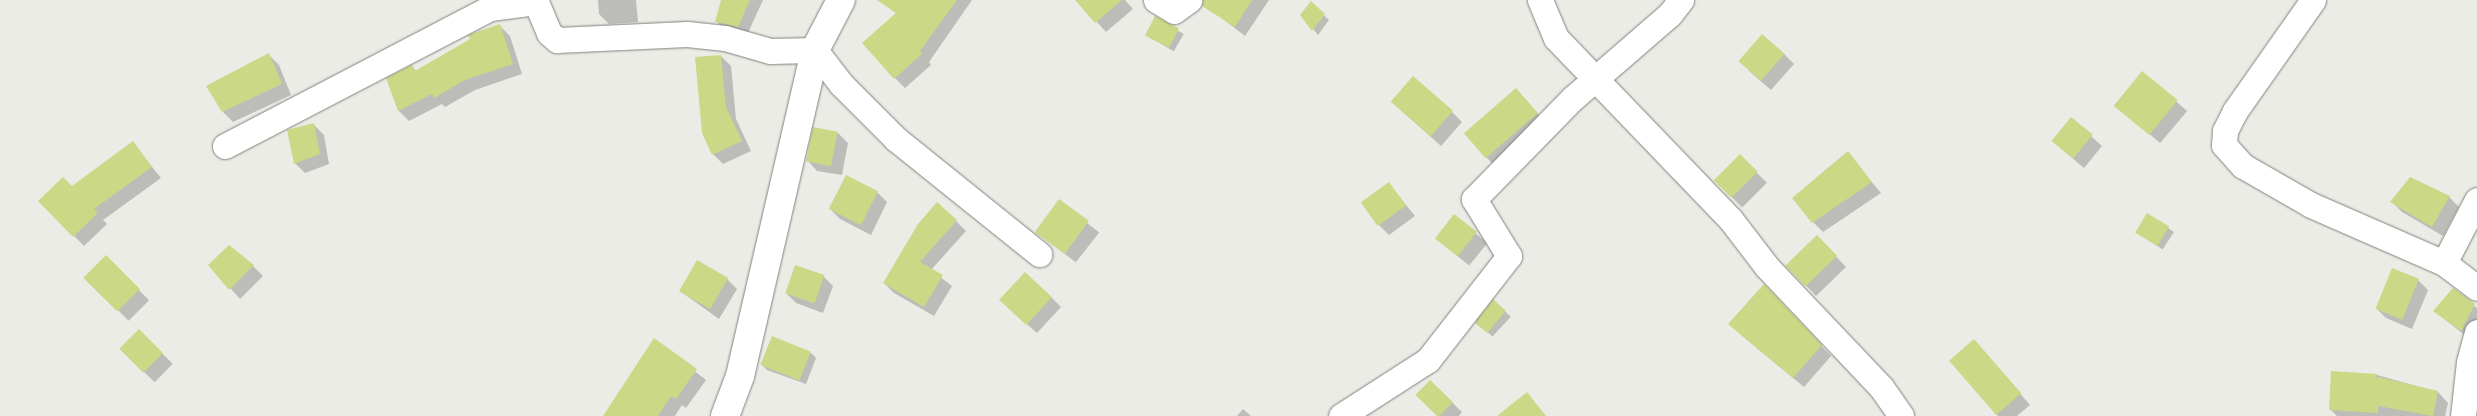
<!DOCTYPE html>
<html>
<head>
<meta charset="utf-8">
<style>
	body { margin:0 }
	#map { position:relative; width:2477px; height:416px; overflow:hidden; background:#ebece6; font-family:"IBM Plex Serif",serif }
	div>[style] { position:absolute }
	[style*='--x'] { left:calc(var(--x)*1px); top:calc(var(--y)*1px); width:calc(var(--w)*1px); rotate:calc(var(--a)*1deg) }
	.shadow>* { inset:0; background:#0003; transform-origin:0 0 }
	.building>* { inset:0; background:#cbd885; transform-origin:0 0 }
	.roads { filter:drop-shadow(0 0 1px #81827d) drop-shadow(0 0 1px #81827d) }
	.minor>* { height:25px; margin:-12.5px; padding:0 12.5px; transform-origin:12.5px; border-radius:12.5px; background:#fff }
	.tertiary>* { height:28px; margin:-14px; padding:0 14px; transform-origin:14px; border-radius:14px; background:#fff }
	span { translate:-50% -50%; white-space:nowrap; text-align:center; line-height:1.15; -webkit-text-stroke:5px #fffffe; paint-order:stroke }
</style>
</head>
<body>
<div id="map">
	<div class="shadow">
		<i style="clip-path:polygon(598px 0,636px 0,638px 22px,609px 24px,599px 14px)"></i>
		<i style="clip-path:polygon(722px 0,763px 0,747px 35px,725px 30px,717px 22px)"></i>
		<i style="clip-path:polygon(896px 0,972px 0,929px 62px,931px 65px,905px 88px,895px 78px,897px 14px,890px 8px)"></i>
		<i style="clip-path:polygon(1077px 0,1125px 0,1133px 9px,1106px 32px)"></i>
		<i style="clip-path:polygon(1216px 0,1269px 0,1245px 36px,1210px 9px)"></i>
		<i style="clip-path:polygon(1311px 3px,1329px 20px,1318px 35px,1302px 15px)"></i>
		<i style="left:1156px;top:18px;width:32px;height:20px;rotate:30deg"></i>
		<i style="clip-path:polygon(500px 26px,510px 36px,522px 74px,475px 90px,445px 107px,442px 104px,409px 121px,399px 111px,388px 79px,412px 66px,416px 71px)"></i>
		<i style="clip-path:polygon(1784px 54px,1794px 64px,1771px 90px,1749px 71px)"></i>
		<i style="clip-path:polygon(269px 55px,279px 65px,291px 95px,233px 122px,223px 112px)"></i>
		<i style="clip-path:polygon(721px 56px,731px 66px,736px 119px,751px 151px,723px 164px,713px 154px)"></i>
		<i style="left:2142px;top:73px;width:59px;height:42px;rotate:40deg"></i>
		<i style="clip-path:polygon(1526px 100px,1547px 124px,1498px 170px,1466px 135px)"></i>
		<i style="clip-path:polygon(1402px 111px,1452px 112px,1462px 122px,1441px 146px)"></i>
		<i style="clip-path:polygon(2071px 118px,2102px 146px,2084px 168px,2063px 150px)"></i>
		<i style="clip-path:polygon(314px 125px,324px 135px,329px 164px,305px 173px,295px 163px)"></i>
		<i style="clip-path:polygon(838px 133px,848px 143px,842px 175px,817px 171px,807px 160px)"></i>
		<i style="clip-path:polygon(133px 143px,161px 178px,103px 220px,107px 224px,84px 246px,40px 201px,72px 188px)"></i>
		<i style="clip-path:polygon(1847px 153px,1881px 193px,1823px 232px,1813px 222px,1826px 173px,1824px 171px)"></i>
		<i style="left:1740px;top:156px;width:38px;height:35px;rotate:45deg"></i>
		<i style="clip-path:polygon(1389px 184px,1415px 216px,1389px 235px,1379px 225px)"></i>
		<i style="clip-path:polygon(877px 192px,887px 202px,871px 235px,840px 219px,830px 209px)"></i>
		<i style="clip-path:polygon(2449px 197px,2459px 207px,2443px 236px,2402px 212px,2392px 202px)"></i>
		<i style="left:1059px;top:201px;width:51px;height:38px;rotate:38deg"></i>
		<i style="left:2148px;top:215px;width:31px;height:21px;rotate:33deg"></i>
		<i style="left:1454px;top:216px;width:43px;height:29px;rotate:39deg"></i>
		<i style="clip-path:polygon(956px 221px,966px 231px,931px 270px,952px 286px,934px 316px,894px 293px,884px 283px)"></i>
		<i style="clip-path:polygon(1827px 247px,1846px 267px,1816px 296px,1787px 265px)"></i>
		<i style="left:106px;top:257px;width:61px;height:29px;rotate:45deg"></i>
		<i style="clip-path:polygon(210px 265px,253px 266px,263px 276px,240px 299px)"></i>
		<i style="clip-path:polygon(823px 276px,833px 286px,823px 313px,796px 303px,786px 293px)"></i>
		<i style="clip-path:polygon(727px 279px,737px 289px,719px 319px,680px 291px)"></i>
		<i style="clip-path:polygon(2418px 280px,2428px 290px,2412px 329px,2386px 318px,2376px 308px)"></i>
		<i style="clip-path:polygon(2453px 289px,2477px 308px,2477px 330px,2471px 340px,2434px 311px)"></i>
		<i style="clip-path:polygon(1774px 296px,1831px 356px,1804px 387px,1740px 334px)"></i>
		<i style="clip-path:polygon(1051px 297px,1061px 307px,1037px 333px,1011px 310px)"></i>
		<i style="left:1494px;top:301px;width:23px;height:27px;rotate:43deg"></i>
		<i style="left:139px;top:331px;width:47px;height:26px;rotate:44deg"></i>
		<i style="clip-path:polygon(654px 339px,706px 380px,686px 408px,682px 405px,675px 416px,615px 416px)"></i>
		<i style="clip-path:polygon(1974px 340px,2030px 405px,2017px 416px,1998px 416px,1951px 360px)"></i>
		<i style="clip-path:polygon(811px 353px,816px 358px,806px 384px,767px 370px,762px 365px)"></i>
		<i style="clip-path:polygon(2333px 372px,2377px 375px,2438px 392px,2448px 403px,2445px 416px,2337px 416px,2330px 409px)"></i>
		<i style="clip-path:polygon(1430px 381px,1462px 412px,1459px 416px,1439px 416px,1418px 395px)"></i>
		<i style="clip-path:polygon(1243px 409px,1251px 416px,1237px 416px)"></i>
	</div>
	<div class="building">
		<i style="clip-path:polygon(721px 0,750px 0,738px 27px,715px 22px)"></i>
		<i style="clip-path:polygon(877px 0,957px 0,920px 51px,922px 54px,894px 79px,862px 43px,896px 13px)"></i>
		<i style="clip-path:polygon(1075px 0,1122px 0,1095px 23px)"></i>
		<i style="clip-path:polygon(1203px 0,1252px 0,1235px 27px,1202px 6px)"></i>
		<i style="clip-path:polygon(1311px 1px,1325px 14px,1312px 31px,1300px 15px)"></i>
		<i style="left:1155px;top:16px;width:27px;height:22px;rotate:27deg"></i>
		<i style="clip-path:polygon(500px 24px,513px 64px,465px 80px,434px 98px,432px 94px,398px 111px,386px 78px,412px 65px,415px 71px,470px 39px,468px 35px)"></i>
		<i style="left:1762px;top:34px;width:30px;height:36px;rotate:41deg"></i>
		<i style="clip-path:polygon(269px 53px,282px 84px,222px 112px,206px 86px)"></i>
		<i style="clip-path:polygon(721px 55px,726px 107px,742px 141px,712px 155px,702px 133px,695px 57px)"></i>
		<i style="left:2142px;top:71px;width:46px;height:45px;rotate:39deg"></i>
		<i style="left:1413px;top:76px;width:53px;height:34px;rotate:41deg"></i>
		<i style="left:1516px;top:88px;width:33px;height:69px;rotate:49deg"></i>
		<i style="left:2071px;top:117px;width:28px;height:31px;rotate:39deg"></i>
		<i style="clip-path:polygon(314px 123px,320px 154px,294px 164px,287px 130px)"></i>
		<i style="left:813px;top:127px;width:25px;height:35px;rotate:11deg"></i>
		<i style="clip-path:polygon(133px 141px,152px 167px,94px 209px,98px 213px,73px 237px,38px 201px,63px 177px,72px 186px)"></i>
		<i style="clip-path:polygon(1848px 151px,1872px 182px,1812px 223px,1792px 198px)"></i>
		<i style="left:1740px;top:154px;width:25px;height:37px;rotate:45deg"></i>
		<i style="left:846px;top:175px;width:36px;height:38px;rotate:27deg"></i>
		<i style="clip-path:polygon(2410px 177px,2450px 196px,2432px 227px,2390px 202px)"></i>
		<i style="left:1389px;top:182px;width:29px;height:35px;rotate:54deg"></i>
		<i style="left:1059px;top:199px;width:37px;height:41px;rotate:36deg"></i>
		<i style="clip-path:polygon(937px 202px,957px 220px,920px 262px,943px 275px,924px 307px,883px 283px,918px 224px)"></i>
		<i style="left:2147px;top:213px;width:26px;height:23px;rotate:31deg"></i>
		<i style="left:1454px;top:214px;width:29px;height:31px;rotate:38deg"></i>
		<i style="left:1817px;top:235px;width:29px;height:44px;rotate:46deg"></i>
		<i style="clip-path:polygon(229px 245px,254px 265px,229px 290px,208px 265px)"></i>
		<i style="left:106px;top:255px;width:48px;height:32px;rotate:45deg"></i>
		<i style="left:697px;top:260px;width:36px;height:36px;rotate:30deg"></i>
		<i style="left:795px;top:265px;width:31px;height:30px;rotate:19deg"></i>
		<i style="left:2392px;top:268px;width:29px;height:44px;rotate:22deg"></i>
		<i style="left:1025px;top:272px;width:37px;height:38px;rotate:43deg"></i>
		<i style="clip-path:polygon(1764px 284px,1822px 345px,1793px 378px,1728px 324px)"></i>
		<i style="clip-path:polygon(2453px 288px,2475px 304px,2461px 331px,2433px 311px)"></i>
		<i style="clip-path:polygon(1493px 299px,1506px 311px,1487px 333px,1475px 323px)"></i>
		<i style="left:139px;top:329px;width:34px;height:28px;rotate:45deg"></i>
		<i style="left:772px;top:336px;width:42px;height:31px;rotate:22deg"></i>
		<i style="clip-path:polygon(654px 338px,697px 369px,676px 399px,671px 396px,658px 416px,603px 416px)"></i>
		<i style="left:1974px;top:339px;width:72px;height:33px;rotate:49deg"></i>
		<i style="clip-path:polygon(2331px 371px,2377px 374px,2375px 380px,2378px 377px,2438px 391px,2433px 416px,2378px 406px,2378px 413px,2329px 410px)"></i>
		<i style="left:1430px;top:380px;width:32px;height:21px;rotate:44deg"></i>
		<i style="clip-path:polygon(1527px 392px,1546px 416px,1497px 416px)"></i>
	</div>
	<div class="roads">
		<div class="minor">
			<i style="--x:1156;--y:0;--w:21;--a:31"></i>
			<i style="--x:1174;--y:11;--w:19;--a:-36"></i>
			<i style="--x:1540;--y:0;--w:41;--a:67.2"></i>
			<i style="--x:1556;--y:38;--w:252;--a:46.1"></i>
			<i style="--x:1731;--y:220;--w:59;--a:52.5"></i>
			<i style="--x:1767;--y:267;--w:166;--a:46.5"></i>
			<i style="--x:1881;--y:387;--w:35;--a:55"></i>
			<i style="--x:2313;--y:0;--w:136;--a:125.1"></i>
			<i style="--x:2235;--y:111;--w:22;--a:117"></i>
			<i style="--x:2225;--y:131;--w:14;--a:94"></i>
			<i style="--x:2224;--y:145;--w:28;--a:48"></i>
			<i style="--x:2243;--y:166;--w:78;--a:29.8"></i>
			<i style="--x:2311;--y:205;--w:145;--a:23.6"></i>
			<i style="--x:2444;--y:263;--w:41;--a:37.1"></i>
			<i style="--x:225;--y:146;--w:299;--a:-27.5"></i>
			<i style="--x:490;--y:8;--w:46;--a:-7.4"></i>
			<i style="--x:536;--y:2;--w:34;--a:67"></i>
			<i style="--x:549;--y:33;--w:11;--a:41"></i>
			<i style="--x:557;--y:40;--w:130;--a:-2.6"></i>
			<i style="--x:687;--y:34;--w:38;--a:6"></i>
			<i style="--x:725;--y:38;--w:47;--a:16.1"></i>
			<i style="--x:770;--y:51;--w:45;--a:-1.3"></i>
			<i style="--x:815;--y:50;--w:43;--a:52.6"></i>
			<i style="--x:841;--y:84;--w:78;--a:45"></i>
			<i style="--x:896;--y:139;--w:184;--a:38.8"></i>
			<i style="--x:2444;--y:263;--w:71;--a:-62.4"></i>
			<i style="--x:1341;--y:416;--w:103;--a:-32.8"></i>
			<i style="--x:1428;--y:360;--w:132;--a:-52.1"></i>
			<i style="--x:1509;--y:256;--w:67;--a:-121.6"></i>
			<i style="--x:1474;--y:199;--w:141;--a:-45.6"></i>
			<i style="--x:1573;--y:98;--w:128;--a:-40.9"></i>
			<i style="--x:1670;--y:14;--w:18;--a:-52"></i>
			<i style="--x:2463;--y:416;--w:54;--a:-83.7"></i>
			<i style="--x:2469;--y:362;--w:31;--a:-75"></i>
		</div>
		<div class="tertiary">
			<i style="--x:725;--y:416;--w:43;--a:-69.4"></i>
			<i style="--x:740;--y:376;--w:335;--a:-77"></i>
			<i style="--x:815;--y:50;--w:56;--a:-62.5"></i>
		</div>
	</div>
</div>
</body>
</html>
